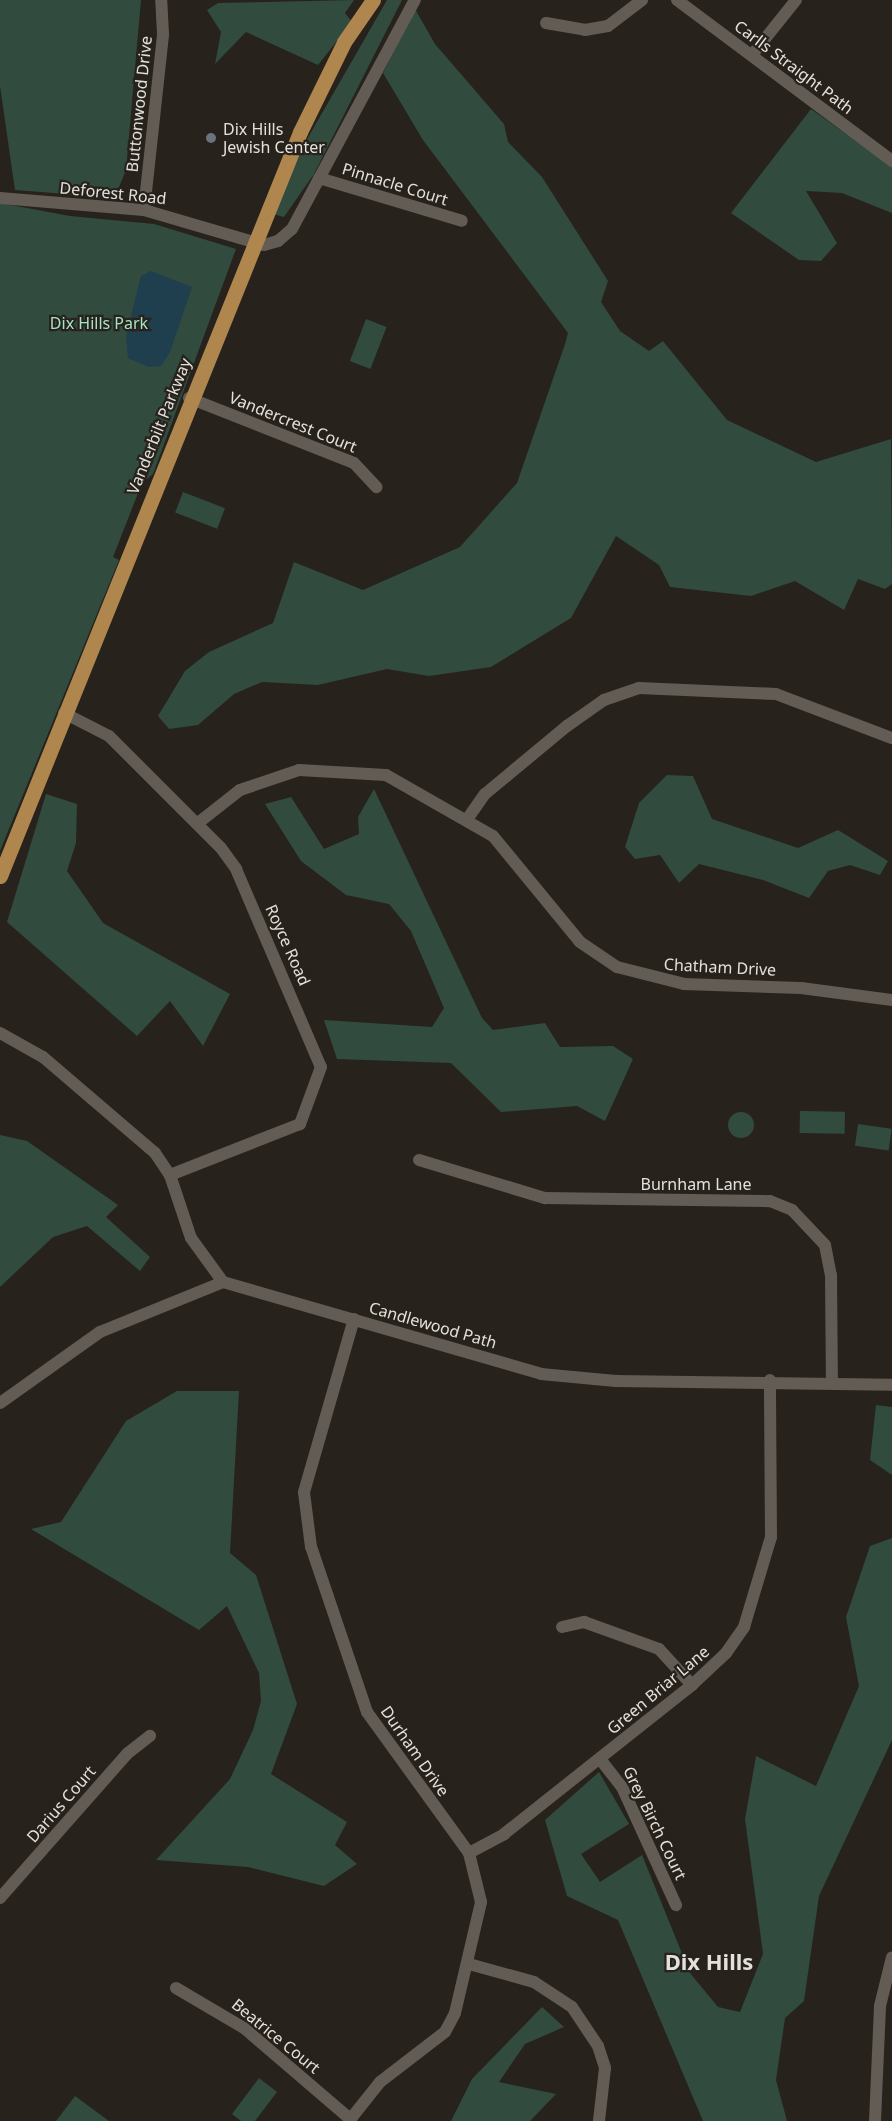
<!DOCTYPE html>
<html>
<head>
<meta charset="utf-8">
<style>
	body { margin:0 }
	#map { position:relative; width:892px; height:2121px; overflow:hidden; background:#27221b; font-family:"Noto Sans",sans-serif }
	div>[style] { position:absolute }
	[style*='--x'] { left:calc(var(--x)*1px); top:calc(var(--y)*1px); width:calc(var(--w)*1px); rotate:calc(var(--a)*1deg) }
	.green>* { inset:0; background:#314b3f; transform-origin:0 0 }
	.round { border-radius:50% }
	.water>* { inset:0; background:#1f3e4e }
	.minor>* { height:12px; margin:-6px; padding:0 6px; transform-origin:6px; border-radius:6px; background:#625c55 }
	.major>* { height:15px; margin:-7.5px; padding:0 7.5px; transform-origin:7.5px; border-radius:7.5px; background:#ae864e }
	.dots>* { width:16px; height:16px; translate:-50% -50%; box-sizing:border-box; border:3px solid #27221b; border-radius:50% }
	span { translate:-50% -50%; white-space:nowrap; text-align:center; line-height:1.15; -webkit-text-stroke:4.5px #27221b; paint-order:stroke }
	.street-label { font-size:16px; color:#e4e1dc }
	.poi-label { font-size:16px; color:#e4e1dc }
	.left { translate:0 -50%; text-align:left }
	.park-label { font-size:16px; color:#a4e3c5 }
	.district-label { font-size:22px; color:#e4e1dc; font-weight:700 }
</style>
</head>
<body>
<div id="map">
	<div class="green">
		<i style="clip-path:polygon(0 0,141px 0,126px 170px,119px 187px,105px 197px,15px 190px,0 86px)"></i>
		<i style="clip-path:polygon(354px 0,345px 13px,352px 22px,318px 65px,246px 32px,215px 64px,221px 32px,207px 10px,218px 3px)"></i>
		<i style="clip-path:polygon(387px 0,402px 0,314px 174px,284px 217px,273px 214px,306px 141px)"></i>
		<i style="clip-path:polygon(415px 9px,435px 44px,504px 124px,508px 142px,542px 177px,608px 281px,601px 302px,620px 331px,649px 351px,663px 341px,727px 420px,816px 462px,891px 439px,892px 584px,885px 589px,858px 579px,844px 610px,795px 581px,751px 596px,670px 587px,659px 565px,616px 536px,571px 618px,491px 667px,429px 676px,387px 669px,318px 685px,262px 682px,234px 694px,198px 725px,169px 729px,158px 716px,185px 671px,209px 652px,273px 623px,294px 562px,363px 590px,460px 547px,517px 483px,565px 344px,568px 333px,423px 140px,383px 73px)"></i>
		<i style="clip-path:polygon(811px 109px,892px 167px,892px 213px,842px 193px,806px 191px,837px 243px,821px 261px,799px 260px,731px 213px)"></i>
		<i style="clip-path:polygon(0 203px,70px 216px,154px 224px,236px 249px,153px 474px,142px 483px,113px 557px,119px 560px,0 851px)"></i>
		<i style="left:366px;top:319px;width:22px;height:45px;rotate:21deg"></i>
		<i style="left:183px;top:492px;width:45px;height:22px;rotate:21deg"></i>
		<i style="clip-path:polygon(667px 775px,693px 776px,712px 819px,798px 848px,838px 830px,888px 861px,880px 875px,850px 865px,828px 871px,809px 898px,763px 880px,699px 864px,679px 883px,660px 855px,635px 859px,625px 847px,639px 803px)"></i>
		<i style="clip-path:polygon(374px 789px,482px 1018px,493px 1030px,545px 1023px,560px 1047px,613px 1046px,633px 1059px,605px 1121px,577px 1106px,501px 1112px,451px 1063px,337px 1059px,324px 1020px,432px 1027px,444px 1008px,411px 931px,389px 904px,346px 895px,301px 861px,265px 804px,291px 797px,324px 849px,359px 834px,358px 817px)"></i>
		<i style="clip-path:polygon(46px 794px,77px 804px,76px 843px,67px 871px,103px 923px,230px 994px,203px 1046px,170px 1001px,137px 1036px,7px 922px)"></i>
		<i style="left:800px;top:1111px;width:45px;height:22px;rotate:1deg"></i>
		<i class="round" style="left:728px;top:1112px;width:26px;height:26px"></i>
		<i style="left:858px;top:1124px;width:34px;height:22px;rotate:8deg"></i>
		<i style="clip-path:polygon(0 1135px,27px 1141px,118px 1205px,106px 1217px,150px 1257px,140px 1271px,87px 1226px,53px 1237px,0 1287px)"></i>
		<i style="clip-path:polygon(177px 1391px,239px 1391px,230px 1553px,256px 1575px,297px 1704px,271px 1774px,347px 1822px,335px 1845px,357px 1864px,324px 1886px,248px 1867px,156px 1860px,230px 1779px,253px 1730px,261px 1701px,259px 1673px,227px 1606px,199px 1630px,31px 1529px,61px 1522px,126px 1421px)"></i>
		<i style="clip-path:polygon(876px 1405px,892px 1407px,892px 1475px,870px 1460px)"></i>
		<i style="clip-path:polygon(892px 1538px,892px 1740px,819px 1896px,804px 2001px,785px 2018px,776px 2080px,787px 2121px,703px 2121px,618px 1920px,567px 1896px,545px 1820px,599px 1772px,629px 1824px,581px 1854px,600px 1882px,642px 1855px,690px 1973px,718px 2007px,740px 2012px,763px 1954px,745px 1819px,756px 1756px,816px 1786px,859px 1686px,846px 1617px,870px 1546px)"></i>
		<i style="clip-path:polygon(542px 2007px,564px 2027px,525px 2044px,499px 2082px,556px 2094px,530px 2121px,451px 2121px,472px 2079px)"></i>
		<i style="clip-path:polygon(259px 2078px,277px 2092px,255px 2121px,241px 2121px,232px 2114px)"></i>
		<i style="clip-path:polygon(75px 2096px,109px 2121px,56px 2121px)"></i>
	</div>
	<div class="water">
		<i style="clip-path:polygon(151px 271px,192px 287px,170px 352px,161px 366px,149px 367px,128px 358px,126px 336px,141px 276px)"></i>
	</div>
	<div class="minor">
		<i style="--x:677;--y:0;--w:269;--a:36.8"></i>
		<i style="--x:546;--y:23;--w:40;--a:10"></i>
		<i style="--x:585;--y:30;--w:23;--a:-10"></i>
		<i style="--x:608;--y:26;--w:43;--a:-37.4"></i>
		<i style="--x:752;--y:55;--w:70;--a:-51.3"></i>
		<i style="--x:319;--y:178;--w:149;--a:16.7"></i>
		<i style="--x:0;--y:198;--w:144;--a:4.8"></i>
		<i style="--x:144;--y:210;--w:125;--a:16.3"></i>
		<i style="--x:264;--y:245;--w:15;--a:-16"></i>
		<i style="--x:278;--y:241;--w:18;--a:-41"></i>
		<i style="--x:292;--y:229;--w:260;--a:-61.8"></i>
		<i style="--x:144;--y:210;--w:177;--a:-83.8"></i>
		<i style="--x:163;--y:34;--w:34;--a:-93"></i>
		<i style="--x:189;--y:398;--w:177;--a:21.5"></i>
		<i style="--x:354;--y:463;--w:33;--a:47"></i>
		<i style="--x:64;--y:713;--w:51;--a:27.1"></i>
		<i style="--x:109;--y:736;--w:158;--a:45"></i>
		<i style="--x:221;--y:848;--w:26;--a:54"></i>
		<i style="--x:236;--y:869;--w:215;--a:66.8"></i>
		<i style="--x:321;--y:1067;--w:61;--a:110.2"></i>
		<i style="--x:300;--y:1124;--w:140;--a:158.6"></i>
		<i style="--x:468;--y:818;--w:29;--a:-55"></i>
		<i style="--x:485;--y:794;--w:107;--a:-39.7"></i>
		<i style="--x:567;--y:726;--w:45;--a:-35.1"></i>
		<i style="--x:604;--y:700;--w:37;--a:-19"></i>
		<i style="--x:639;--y:688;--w:137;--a:2.5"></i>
		<i style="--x:776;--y:694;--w:124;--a:20.8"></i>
		<i style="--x:198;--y:823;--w:53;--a:-38.2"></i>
		<i style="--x:240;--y:790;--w:62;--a:-18.7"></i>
		<i style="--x:299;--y:770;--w:87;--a:3.3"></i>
		<i style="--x:386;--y:775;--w:123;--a:29.7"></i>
		<i style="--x:493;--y:836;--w:137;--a:50.6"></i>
		<i style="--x:580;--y:942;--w:45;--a:34"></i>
		<i style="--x:617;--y:967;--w:69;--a:14.2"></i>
		<i style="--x:684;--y:984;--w:117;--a:2"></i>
		<i style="--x:801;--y:988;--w:92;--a:7.5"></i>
		<i style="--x:0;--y:1033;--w:49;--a:29.2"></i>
		<i style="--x:43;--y:1057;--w:148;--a:40.6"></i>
		<i style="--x:155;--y:1153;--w:27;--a:56"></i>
		<i style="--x:170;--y:1175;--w:66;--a:71.6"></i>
		<i style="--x:191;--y:1238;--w:54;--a:54"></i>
		<i style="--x:419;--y:1160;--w:132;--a:16.8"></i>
		<i style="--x:545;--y:1198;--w:225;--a:0.8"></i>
		<i style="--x:770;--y:1201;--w:24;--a:22"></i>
		<i style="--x:792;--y:1210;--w:48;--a:46.7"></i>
		<i style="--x:825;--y:1245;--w:31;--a:79"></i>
		<i style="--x:831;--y:1275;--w:107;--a:89.5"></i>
		<i style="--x:0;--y:1403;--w:123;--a:-35.4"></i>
		<i style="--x:100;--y:1332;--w:133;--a:-22.1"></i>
		<i style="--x:223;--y:1282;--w:331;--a:16.1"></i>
		<i style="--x:541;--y:1374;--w:75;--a:5.3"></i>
		<i style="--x:616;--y:1381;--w:276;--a:0.8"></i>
		<i style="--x:562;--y:1627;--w:23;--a:-13"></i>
		<i style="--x:584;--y:1622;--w:80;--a:19.8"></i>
		<i style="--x:659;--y:1649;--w:49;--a:47.5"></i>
		<i style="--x:600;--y:1759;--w:36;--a:52"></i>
		<i style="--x:622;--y:1787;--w:130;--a:65.4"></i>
		<i style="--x:469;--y:1853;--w:40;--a:-28"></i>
		<i style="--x:504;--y:1834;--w:240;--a:-38.4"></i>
		<i style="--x:692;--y:1685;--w:47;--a:-43.3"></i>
		<i style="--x:726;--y:1653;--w:32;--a:-55"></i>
		<i style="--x:744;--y:1627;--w:94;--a:-73.3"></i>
		<i style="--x:771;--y:1537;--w:157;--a:-90.4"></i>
		<i style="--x:0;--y:1898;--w:193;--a:-48.6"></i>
		<i style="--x:128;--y:1753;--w:28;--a:-38"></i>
		<i style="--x:469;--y:1964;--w:67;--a:15.5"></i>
		<i style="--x:534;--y:1982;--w:45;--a:33.3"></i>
		<i style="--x:572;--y:2007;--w:47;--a:56.3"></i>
		<i style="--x:598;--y:2046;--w:23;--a:72"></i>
		<i style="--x:605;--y:2068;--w:53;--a:96.5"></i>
		<i style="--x:176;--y:1988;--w:79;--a:30.5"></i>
		<i style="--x:244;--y:2028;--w:140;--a:40.6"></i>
		<i style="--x:349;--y:2121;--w:50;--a:-51.5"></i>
		<i style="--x:380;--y:2082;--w:82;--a:-37.6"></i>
		<i style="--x:445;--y:2032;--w:21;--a:-62"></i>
		<i style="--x:455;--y:2013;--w:114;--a:-76.8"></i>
		<i style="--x:481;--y:1902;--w:50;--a:-103.8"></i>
		<i style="--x:469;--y:1853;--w:174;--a:-125.9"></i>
		<i style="--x:367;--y:1712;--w:174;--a:-108.7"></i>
		<i style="--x:311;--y:1547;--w:55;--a:-97.3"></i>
		<i style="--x:304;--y:1492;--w:180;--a:-73.9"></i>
		<i style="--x:875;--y:2121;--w:115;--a:-87.5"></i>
		<i style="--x:880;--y:2006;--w:50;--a:-76.2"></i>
	</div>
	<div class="major">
		<i style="--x:0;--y:876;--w:802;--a:-68.04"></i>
		<i style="--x:300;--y:132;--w:100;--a:-63.9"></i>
		<i style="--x:344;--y:42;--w:51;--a:-55.4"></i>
	</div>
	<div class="dots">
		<i style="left:211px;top:138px;background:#6b7280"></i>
	</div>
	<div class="street-label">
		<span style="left:794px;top:67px;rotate:37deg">Carlls Straight Path</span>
		<span style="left:139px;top:104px;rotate:-84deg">Buttonwood Drive</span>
		<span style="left:395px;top:184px;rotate:17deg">Pinnacle Court</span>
		<span style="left:113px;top:193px;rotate:6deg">Deforest Road</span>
		<span style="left:293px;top:422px;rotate:22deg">Vandercrest Court</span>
		<span style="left:159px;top:426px;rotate:-68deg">Vanderbilt Parkway</span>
		<span style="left:288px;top:945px;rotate:66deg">Royce Road</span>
		<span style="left:720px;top:967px;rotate:3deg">Chatham Drive</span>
		<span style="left:696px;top:1184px">Burnham Lane</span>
		<span style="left:433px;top:1325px;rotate:16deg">Candlewood Path</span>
		<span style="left:658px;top:1690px;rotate:-40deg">Green Briar Lane</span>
		<span style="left:415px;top:1751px;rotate:55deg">Durham Drive</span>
		<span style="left:61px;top:1804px;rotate:-49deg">Darius Court</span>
		<span style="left:655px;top:1823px;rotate:64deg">Grey Birch Court</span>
		<span style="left:276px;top:2036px;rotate:39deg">Beatrice Court</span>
	</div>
	<div class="poi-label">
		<span class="left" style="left:223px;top:138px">Dix Hills<br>Jewish Center</span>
	</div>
	<div class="park-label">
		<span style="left:99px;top:323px">Dix Hills Park</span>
	</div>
	<div class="district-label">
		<span style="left:709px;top:1962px">Dix Hills</span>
	</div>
</div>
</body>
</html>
